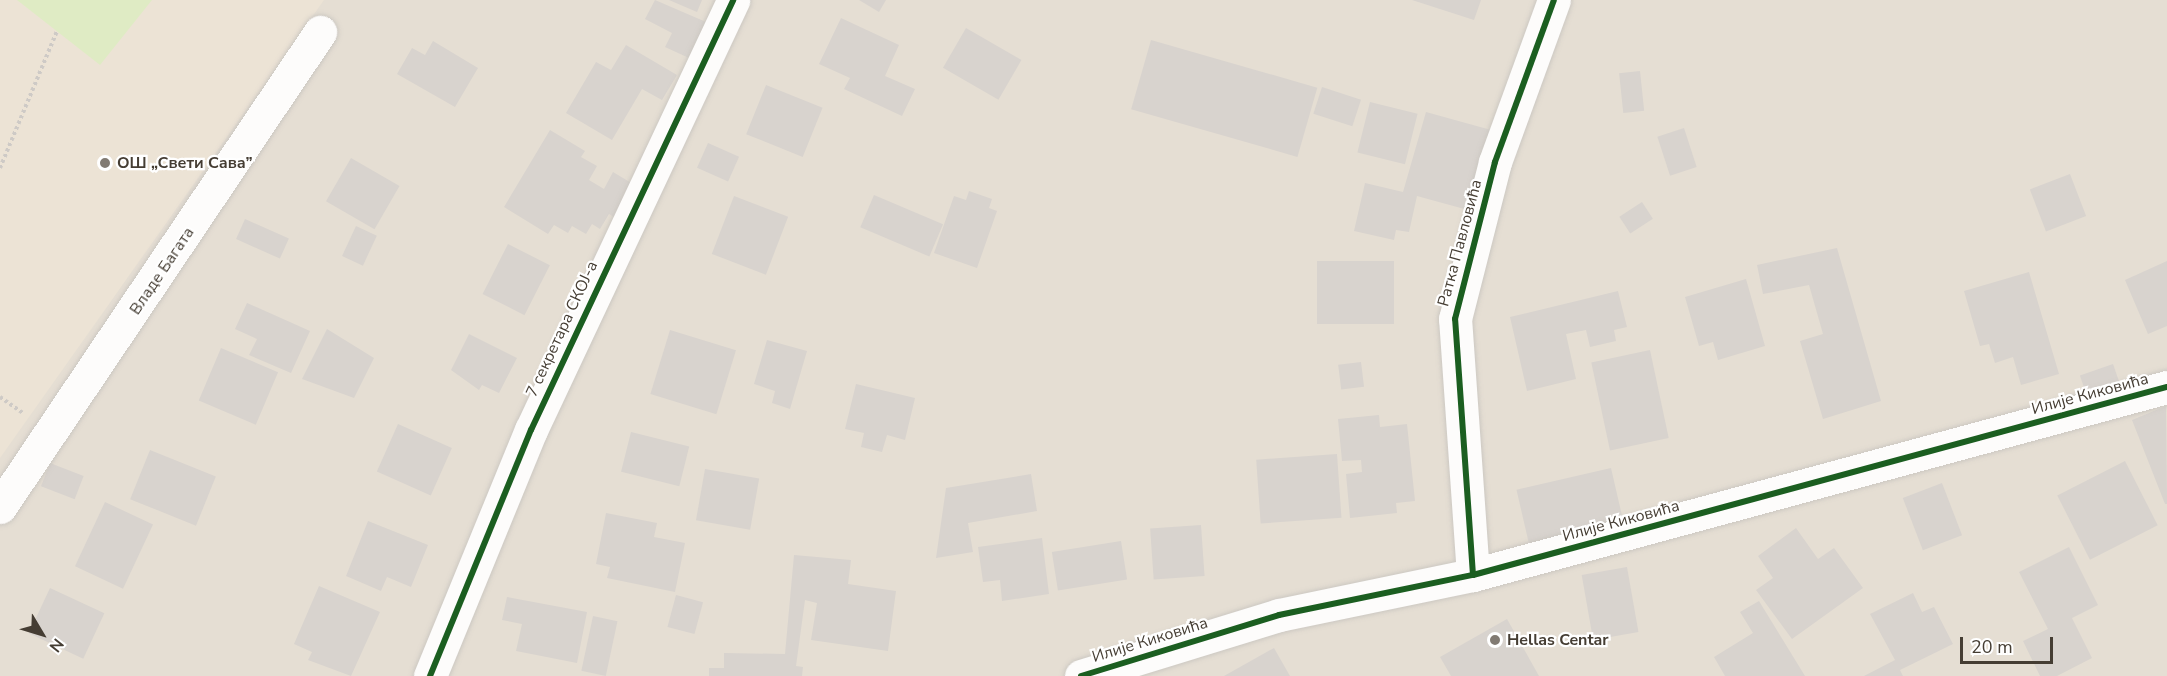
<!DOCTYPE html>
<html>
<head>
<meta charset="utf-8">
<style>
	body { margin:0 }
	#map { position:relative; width:2167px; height:676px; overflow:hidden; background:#f0ece6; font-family:"Nunito Sans",sans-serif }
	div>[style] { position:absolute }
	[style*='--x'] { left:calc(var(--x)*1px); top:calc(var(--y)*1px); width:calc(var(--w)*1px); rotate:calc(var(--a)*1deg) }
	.residential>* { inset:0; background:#e5ded3; transform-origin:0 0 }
	.education>* { inset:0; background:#ece3d5 }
	.green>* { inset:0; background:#dfebc4 }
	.building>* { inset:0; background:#d8d3ce; transform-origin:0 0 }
	.path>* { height:4px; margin-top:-2px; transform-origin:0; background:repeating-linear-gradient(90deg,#cecac6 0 3px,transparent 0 6px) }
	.roads { filter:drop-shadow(0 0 2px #ccc8c2) drop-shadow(0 0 2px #ccc8c2) }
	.minor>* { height:33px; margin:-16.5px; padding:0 16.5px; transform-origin:16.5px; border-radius:16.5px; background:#fdfcfb }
	.cycleway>* { height:6px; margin:-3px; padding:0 3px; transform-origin:3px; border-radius:3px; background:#1b5e20 }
	.dots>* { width:16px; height:16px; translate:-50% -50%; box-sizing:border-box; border:3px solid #fff; border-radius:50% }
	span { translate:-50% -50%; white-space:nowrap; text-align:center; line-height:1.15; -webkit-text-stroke:4.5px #fff; paint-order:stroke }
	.poi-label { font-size:16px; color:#453d33; font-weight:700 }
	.left { translate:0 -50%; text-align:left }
	.street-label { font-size:16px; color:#453d33 }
	.north { position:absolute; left:12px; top:604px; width:60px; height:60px; -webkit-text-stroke:4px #fff; paint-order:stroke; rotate:128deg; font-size:16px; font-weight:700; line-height:24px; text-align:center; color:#453d33 }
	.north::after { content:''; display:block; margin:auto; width:21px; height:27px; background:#453d33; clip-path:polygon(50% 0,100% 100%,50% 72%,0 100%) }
	.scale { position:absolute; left:1960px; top:637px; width:93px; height:27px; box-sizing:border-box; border:3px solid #453d33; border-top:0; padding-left:8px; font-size:18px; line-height:21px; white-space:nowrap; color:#453d33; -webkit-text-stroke:4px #fff; paint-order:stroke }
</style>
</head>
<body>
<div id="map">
	<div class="residential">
		<i style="left:0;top:0;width:2167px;height:676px"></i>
	</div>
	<div class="education">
		<i style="clip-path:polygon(0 0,324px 0,0 458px)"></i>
	</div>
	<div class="green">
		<i style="clip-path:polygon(17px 0,152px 0,100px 65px)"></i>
	</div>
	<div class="building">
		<i style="clip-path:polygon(655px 0,706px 22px,689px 58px,665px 47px,672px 33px,645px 19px)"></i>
		<i style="clip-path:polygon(669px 0,702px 0,697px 12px)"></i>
		<i style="clip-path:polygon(859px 0,886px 0,879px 12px)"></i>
		<i style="clip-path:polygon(1412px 0,1481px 0,1474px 20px)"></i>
		<i style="clip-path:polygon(841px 18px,899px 45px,885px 76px,915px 89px,902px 116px,844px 89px,850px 78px,819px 64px)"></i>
		<i style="left:966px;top:28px;width:64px;height:46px;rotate:30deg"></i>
		<i style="left:1151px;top:40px;width:173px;height:72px;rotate:16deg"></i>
		<i style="clip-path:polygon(433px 41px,478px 68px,455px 107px,397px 74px,412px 48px,425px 55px)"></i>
		<i style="clip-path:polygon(626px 45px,677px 75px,662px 100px,642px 89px,612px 140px,566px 113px,596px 62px,611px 70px)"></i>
		<i style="left:1640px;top:71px;width:40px;height:21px;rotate:84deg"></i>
		<i style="left:766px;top:85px;width:61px;height:53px;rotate:22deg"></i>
		<i style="left:1322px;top:87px;width:41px;height:28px;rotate:18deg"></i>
		<i style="left:1370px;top:102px;width:49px;height:52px;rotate:14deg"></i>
		<i style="clip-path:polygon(1426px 112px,1491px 130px,1468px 210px,1417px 196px,1409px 232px,1396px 230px,1394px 240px,1354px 231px,1365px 183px,1403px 192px)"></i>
		<i style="left:1684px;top:128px;width:41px;height:28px;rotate:72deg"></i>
		<i style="clip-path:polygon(550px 130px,585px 151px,581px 157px,597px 166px,589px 180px,604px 189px,613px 172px,638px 187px,619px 220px,609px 214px,600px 229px,592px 224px,586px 234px,572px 226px,568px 233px,554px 225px,548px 234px,504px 207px)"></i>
		<i style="left:708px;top:143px;width:34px;height:27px;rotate:24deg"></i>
		<i style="left:351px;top:158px;width:56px;height:50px;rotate:30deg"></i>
		<i style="left:2070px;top:174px;width:45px;height:43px;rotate:69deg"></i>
		<i style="clip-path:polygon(969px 191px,992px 199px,989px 208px,997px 211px,977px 268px,934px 253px,954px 196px,966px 200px)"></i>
		<i style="left:874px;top:195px;width:75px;height:35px;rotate:23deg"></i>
		<i style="left:734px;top:196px;width:58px;height:62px;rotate:21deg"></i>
		<i style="left:1642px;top:202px;width:20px;height:27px;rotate:57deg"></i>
		<i style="left:245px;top:219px;width:48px;height:22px;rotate:24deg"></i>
		<i style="left:356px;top:226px;width:23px;height:33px;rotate:25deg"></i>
		<i style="left:508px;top:244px;width:47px;height:56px;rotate:27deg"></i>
		<i style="clip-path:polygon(1837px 248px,1881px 401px,1823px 419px,1800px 341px,1823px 334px,1809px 285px,1763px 294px,1757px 265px)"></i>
		<i style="left:1317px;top:261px;width:77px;height:63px"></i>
		<i style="clip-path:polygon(2167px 261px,2167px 326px,2148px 334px,2125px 280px)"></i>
		<i style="clip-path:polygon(2029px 272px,2059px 374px,2021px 385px,2013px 357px,1995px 363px,1989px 344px,1980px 346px,1964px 291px)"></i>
		<i style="clip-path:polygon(1746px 279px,1765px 346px,1718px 360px,1713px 342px,1699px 346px,1685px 297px)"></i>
		<i style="clip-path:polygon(1618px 291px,1627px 327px,1614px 330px,1616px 341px,1590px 347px,1586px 330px,1566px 334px,1576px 379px,1527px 391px,1510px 317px)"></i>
		<i style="clip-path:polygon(247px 303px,310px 331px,291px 373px,249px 355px,257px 339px,235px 329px)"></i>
		<i style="clip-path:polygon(327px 329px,374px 358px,354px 398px,302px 379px)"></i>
		<i style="left:670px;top:330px;width:69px;height:67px;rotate:17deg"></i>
		<i style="clip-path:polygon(469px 334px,517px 358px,499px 393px,482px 385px,479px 390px,451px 370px)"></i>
		<i style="clip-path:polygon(767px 340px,807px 351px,790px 409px,772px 403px,775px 391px,754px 384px)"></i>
		<i style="left:221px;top:348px;width:62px;height:57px;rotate:23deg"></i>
		<i style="left:1650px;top:350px;width:90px;height:60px;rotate:78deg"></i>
		<i style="left:1361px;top:362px;width:25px;height:23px;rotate:83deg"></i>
		<i style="left:2113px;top:364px;width:28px;height:35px;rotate:71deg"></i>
		<i style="clip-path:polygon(856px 384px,915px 398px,905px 440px,887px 435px,882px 452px,861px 447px,864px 433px,845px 429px)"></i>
		<i style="clip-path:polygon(2166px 406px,2167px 504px,2165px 504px,2132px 420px)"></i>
		<i style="clip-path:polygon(1379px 415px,1380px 427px,1407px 424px,1415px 501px,1396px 503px,1397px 513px,1350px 518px,1346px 474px,1362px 472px,1361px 460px,1342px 461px,1338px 419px)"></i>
		<i style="left:398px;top:424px;width:59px;height:52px;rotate:24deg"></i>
		<i style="left:631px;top:432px;width:60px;height:41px;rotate:14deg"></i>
		<i style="left:150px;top:450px;width:71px;height:53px;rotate:22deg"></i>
		<i style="left:1337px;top:454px;width:64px;height:81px;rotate:86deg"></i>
		<i style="left:2125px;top:461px;width:72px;height:76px;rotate:63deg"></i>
		<i style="left:50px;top:463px;width:36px;height:25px;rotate:21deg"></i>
		<i style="left:1611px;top:468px;width:57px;height:97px;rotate:77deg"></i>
		<i style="left:705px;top:469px;width:55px;height:52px;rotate:10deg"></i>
		<i style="clip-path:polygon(1031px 474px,1037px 511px,968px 523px,973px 552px,936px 558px,946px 488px)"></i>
		<i style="left:1942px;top:483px;width:56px;height:42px;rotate:69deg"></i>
		<i style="left:105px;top:502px;width:53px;height:71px;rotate:25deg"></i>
		<i style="clip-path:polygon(606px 513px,657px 523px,654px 537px,685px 543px,675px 592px,607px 578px,610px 567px,596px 564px)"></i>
		<i style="clip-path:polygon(368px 521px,428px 545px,411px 587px,387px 577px,381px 591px,346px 576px)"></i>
		<i style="left:1201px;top:525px;width:51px;height:51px;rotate:86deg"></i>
		<i style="clip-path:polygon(1796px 528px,1818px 559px,1834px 548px,1863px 588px,1792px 639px,1756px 590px,1773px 578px,1758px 556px)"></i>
		<i style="clip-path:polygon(1042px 538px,1049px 594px,1002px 601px,1000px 580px,983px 582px,978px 547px)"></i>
		<i style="left:1121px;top:541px;width:39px;height:70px;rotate:81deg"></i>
		<i style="clip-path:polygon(2069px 547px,2098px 605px,2072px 618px,2092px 658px,2057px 676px,2040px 676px,2023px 641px,2048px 629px,2019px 572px)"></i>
		<i style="clip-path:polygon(794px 555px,851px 560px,848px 584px,896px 591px,888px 651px,811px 640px,817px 603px,805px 600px,796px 666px,803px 667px,802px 676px,709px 676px,709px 668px,724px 668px,724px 653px,785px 654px)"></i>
		<i style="left:1627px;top:567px;width:66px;height:46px;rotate:80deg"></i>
		<i style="clip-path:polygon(319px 586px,380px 612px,351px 676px,308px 660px,312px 652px,294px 644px)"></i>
		<i style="left:50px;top:588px;width:60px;height:50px;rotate:25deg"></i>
		<i style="clip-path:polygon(1913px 593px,1922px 612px,1934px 607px,1953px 644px,1900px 670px,1903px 676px,1864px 676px,1895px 660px,1870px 614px)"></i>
		<i style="left:676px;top:595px;width:28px;height:33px;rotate:15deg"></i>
		<i style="clip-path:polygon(507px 597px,587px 612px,577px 663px,516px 651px,522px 624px,502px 620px)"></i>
		<i style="clip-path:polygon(1759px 601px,1805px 676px,1725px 676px,1714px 657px,1753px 633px,1740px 612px)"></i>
		<i style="left:593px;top:616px;width:25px;height:56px;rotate:12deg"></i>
		<i style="clip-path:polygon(1507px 619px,1539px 676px,1451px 676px,1440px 657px)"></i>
		<i style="clip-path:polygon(1274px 648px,1290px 676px,1224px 676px)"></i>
	</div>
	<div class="path">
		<i style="--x:0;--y:168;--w:148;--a:-67.4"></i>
		<i style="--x:0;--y:397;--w:29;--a:35"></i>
	</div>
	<div class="roads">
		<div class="minor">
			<i style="--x:0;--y:507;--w:573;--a:-56.03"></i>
			<i style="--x:1473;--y:575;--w:257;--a:-94"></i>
			<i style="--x:1455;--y:319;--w:162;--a:-75.7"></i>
			<i style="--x:1495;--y:162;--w:172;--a:-70"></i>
			<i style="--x:430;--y:676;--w:266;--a:-67.7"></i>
			<i style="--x:531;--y:430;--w:475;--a:-64.8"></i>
			<i style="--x:1081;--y:676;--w:207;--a:-17.1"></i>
			<i style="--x:1279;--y:615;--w:198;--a:-11.7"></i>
			<i style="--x:1473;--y:575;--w:719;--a:-15.16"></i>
		</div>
	</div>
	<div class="cycleway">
		<i style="--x:1473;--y:575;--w:257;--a:-94"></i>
		<i style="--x:1455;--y:319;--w:162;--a:-75.7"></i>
		<i style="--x:1495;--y:162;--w:172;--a:-70"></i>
		<i style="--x:430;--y:676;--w:266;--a:-67.7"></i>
		<i style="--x:531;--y:430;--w:475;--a:-64.8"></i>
		<i style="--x:1081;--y:676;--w:207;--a:-17.1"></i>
		<i style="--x:1279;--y:615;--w:198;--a:-11.7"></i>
		<i style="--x:1473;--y:575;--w:719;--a:-15.16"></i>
	</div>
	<div class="dots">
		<i style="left:105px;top:163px;background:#817a72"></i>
		<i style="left:1495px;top:640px;background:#817a72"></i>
	</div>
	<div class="poi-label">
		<span class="left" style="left:117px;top:163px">ОШ „Свети Сава”</span>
		<span class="left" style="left:1507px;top:640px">Hellas Centar</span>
	</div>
	<div class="street-label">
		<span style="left:1460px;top:243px;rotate:-75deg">Ратка Павловића</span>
		<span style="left:162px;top:271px;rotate:-56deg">Владе Багата</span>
		<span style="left:562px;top:329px;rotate:-65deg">7 секретара СКОЈ-а</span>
		<span style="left:2090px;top:394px;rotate:-15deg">Илије Киковића</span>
		<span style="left:1621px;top:521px;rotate:-15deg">Илије Киковића</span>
		<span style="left:1150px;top:640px;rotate:-17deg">Илије Киковића</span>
	</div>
	<div class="north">N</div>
	<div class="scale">20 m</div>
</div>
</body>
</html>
